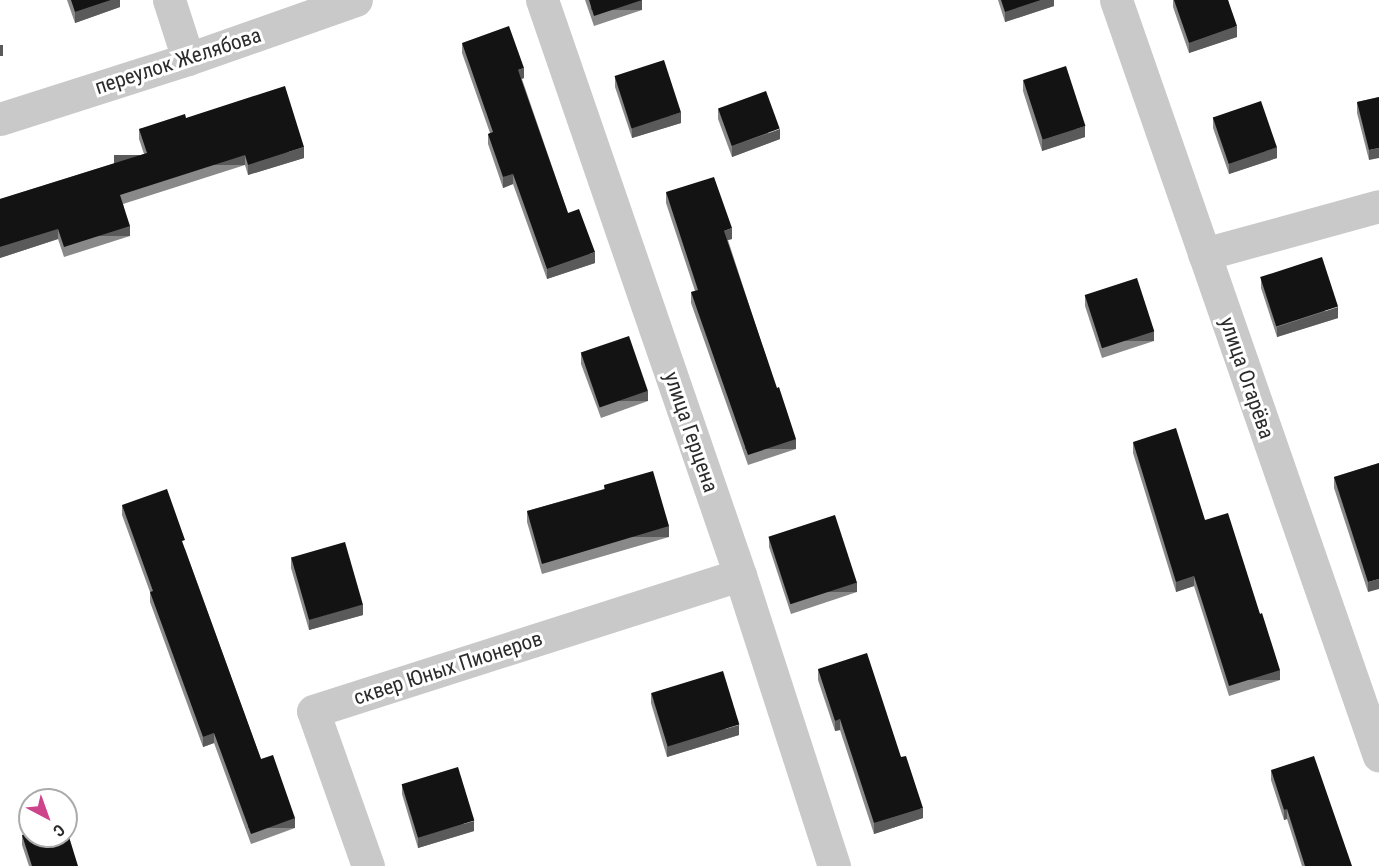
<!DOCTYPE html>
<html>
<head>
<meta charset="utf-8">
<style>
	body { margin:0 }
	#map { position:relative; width:1379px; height:866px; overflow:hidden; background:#fff; font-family:"Roboto Condensed",sans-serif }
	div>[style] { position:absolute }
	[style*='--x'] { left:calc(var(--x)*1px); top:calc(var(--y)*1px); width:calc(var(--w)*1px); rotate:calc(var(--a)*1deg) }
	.street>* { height:33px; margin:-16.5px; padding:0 16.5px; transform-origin:16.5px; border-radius:16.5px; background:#c9c9c9 }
	.wall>* { inset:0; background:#898989 }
	.shaded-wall>* { inset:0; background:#5a5a5a; transform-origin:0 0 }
	.building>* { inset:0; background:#131313; transform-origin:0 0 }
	span { translate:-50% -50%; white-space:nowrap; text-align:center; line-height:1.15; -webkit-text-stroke:6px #fff; paint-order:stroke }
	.street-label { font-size:21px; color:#2c2c2c }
	.north { position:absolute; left:18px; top:788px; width:60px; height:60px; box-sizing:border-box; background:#fff; border:2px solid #ababab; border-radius:50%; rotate:139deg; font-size:16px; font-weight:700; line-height:24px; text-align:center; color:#2c2c2c }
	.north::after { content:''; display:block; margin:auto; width:21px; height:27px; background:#ce448b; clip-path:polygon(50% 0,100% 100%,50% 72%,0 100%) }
</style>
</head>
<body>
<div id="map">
	<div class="street">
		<i style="--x:169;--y:0;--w:62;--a:72.1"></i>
		<i style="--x:542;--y:0;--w:608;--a:71"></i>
		<i style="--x:740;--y:575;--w:306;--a:72.1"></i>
		<i style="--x:1116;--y:0;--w:800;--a:70.82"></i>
		<i style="--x:0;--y:119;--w:197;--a:-17.7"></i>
		<i style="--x:188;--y:59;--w:178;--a:-19.4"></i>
		<i style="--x:1204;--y:254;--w:181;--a:-15.3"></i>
		<i style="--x:368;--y:866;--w:164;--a:-109.5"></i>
		<i style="--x:313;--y:711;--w:448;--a:-17.7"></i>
	</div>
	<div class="wall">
		<i style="clip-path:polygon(67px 0,120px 0,120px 7px,75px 23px)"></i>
		<i style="clip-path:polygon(585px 0,642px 0,642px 10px,594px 26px)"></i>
		<i style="clip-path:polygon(998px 0,1054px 0,1054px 6px,1005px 22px)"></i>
		<i style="clip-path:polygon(1173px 0,1228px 0,1237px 37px,1189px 53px,1173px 7px)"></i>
		<i style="clip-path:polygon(462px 43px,524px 78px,522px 79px,568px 213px,595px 263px,547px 279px,513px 184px,503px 188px,488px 144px,488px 134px,490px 133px,462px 53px)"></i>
		<i style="clip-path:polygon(615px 76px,681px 123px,632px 138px,615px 87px)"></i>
		<i style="clip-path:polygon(1023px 80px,1085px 137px,1042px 151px,1023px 91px)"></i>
		<i style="clip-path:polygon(1379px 97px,1369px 160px,1357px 113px,1357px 102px)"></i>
		<i style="clip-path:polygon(718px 109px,780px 139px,732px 157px,718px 119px)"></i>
		<i style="clip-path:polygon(1213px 117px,1277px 158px,1229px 174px,1213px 128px)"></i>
		<i style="clip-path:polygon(186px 118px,304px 158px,248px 175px,245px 165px,123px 204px,130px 236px,64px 257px,58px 239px,0 258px,0 199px,144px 154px,139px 139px,139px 129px)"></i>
		<i style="clip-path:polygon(666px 192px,732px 239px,728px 240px,796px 449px,748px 465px,691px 303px,691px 292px,695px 291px,666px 203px)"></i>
		<i style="clip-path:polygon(1261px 278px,1338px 318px,1277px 337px,1261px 288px)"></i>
		<i style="clip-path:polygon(1085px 295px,1154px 341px,1102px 358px,1085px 306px)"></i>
		<i style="clip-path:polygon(581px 353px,648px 401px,601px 418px,581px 364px)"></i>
		<i style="clip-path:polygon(1133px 442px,1205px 520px,1260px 614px,1280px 680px,1229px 696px,1194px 586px,1176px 592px,1133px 453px)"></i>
		<i style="clip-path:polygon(1379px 463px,1368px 592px,1334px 488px,1334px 477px)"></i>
		<i style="clip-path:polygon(604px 485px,669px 537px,542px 574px,527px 522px,527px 511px,604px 489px)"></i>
		<i style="clip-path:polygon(122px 505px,185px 549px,261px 759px,295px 828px,251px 844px,214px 743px,203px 747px,150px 602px,150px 592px,122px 515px)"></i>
		<i style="clip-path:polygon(769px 537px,857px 592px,791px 614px,769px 547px)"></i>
		<i style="clip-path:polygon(291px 557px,363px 615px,309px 630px,291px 568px)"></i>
		<i style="clip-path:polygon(818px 669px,901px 757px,923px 818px,874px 834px,840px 730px,835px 731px,818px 680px)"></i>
		<i style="clip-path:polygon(651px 693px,739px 735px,667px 757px,651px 703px)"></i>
		<i style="clip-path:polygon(1271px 770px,1352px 866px,1302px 866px,1287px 819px,1284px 820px,1271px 780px)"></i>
		<i style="clip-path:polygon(402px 784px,474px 831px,418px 848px,402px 794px)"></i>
		<i style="clip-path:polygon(22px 835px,78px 866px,29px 866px,22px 845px)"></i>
	</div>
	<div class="shaded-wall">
		<i style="clip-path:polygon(111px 0,120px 0,120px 7px,75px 23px,75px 12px)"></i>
		<i style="left:642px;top:0;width:10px;height:51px;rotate:90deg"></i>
		<i style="clip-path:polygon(1041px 0,1054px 0,1054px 6px,1005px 22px,1005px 12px)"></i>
		<i style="clip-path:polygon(1237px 26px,1237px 37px,1189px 53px,1189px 43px)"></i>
		<i style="left:3px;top:45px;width:11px;height:3px;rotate:90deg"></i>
		<i style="clip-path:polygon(524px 68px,524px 78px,518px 80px,518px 70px)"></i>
		<i style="clip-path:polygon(681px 112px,681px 123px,632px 138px,632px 128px)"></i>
		<i style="clip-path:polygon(1085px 126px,1085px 137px,1042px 151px,1042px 140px)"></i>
		<i style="clip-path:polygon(780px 129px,780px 139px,732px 157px,732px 146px)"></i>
		<i style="clip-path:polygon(304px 147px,304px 158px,248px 175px,248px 165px)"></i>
		<i style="clip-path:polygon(1277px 147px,1277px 158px,1229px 174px,1229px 164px)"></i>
		<i style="clip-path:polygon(1379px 148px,1379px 158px,1369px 160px,1369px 150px)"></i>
		<i style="left:245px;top:155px;width:10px;height:131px;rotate:90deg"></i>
		<i style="clip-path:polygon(513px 174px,513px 184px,503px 188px,503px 177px)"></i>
		<i style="left:130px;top:226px;width:10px;height:69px;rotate:90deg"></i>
		<i style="clip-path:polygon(732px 228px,732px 239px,724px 241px,724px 231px)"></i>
		<i style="clip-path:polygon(58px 229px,58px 239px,0 258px,0 247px)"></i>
		<i style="clip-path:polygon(595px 252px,595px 263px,547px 279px,547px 269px)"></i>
		<i style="clip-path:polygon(1338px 307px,1338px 318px,1277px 337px,1277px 327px)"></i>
		<i style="left:1154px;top:331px;width:10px;height:55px;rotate:90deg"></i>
		<i style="left:648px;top:391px;width:10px;height:50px;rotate:90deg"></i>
		<i style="left:796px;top:439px;width:10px;height:51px;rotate:90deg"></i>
		<i style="left:669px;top:526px;width:11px;height:133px;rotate:90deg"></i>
		<i style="clip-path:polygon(1194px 576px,1194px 586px,1176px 592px,1176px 582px)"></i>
		<i style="clip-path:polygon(1379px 579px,1379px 589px,1368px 592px,1368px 582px)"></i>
		<i style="left:857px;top:582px;width:10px;height:70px;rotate:90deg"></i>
		<i style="clip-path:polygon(363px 604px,363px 615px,309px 630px,309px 620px)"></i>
		<i style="left:1280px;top:670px;width:10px;height:53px;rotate:90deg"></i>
		<i style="clip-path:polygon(840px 719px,840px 730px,835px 731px,835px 721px)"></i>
		<i style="clip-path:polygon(739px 725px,739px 735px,667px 757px,667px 746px)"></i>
		<i style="clip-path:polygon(214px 733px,214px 743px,203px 747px,203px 737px)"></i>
		<i style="clip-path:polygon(923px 808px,923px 818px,874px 834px,874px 823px)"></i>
		<i style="clip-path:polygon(1287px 809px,1287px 819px,1284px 820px,1284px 810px)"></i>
		<i style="left:295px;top:818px;width:10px;height:47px;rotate:90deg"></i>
		<i style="clip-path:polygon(474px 821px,474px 831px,418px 848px,418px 837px)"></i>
	</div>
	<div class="building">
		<i style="clip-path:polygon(71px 0,111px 0,75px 12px)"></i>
		<i style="clip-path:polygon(589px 0,642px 0,594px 16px)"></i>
		<i style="clip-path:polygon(1001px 0,1041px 0,1005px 12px)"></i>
		<i style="clip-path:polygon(1174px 0,1228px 0,1237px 26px,1189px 43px)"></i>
		<i style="clip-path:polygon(509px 26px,524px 68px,518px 70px,568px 213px,579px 209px,595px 252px,547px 269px,513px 174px,503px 177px,488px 134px,493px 132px,462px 43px)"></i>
		<i style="left:664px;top:60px;width:55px;height:52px;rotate:72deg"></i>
		<i style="left:1066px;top:66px;width:63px;height:45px;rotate:72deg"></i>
		<i style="clip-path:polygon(285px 86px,304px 147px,248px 165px,245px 155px,120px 195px,130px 226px,64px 247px,58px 229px,0 247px,0 199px,147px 153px,139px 129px,185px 114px,186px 118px)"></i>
		<i style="left:766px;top:91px;width:40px;height:51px;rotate:70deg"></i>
		<i style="clip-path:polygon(1379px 97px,1379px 148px,1369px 150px,1357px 102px)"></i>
		<i style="left:1261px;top:101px;width:49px;height:51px;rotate:71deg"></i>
		<i style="clip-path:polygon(714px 177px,732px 228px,724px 231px,777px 388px,779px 387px,796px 439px,748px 455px,691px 292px,698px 290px,666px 192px)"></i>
		<i style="left:1322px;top:257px;width:52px;height:65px;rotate:72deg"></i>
		<i style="left:1137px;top:278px;width:56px;height:55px;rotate:72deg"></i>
		<i style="left:629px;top:336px;width:58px;height:51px;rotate:71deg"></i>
		<i style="clip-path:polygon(1176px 428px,1205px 520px,1228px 513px,1260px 614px,1262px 613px,1280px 670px,1229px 686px,1194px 576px,1176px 582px,1133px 442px)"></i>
		<i style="clip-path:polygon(1379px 463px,1379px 579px,1368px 582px,1334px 477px)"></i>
		<i style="clip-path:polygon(653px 471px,669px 526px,542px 564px,527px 511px,605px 489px,604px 485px)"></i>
		<i style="clip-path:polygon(167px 489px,185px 540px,182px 541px,261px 759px,273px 755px,295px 818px,251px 834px,214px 733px,203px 737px,150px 592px,153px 591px,122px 505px)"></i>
		<i style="left:835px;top:515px;width:71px;height:70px;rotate:72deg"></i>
		<i style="left:345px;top:542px;width:65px;height:56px;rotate:74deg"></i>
		<i style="clip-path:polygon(867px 653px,901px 757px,906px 756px,923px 808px,874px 823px,840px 719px,835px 721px,818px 669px)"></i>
		<i style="left:723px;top:671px;width:56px;height:75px;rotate:73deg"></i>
		<i style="clip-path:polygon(1314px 756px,1352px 866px,1305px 866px,1287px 809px,1284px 810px,1271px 770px)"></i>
		<i style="left:458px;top:767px;width:56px;height:59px;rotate:73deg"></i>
		<i style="clip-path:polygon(66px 827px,78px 866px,32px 866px,22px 835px,30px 832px,30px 836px,66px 836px)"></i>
	</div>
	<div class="street-label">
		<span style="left:178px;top:61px;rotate:-18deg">переулок Желябова</span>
		<span style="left:1247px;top:378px;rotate:71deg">улица Огарёва</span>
		<span style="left:691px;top:432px;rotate:71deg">улица Герцена</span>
		<span style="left:448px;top:668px;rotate:-18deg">сквер Юных Пионеров</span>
	</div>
	<div class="north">С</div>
</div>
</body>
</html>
